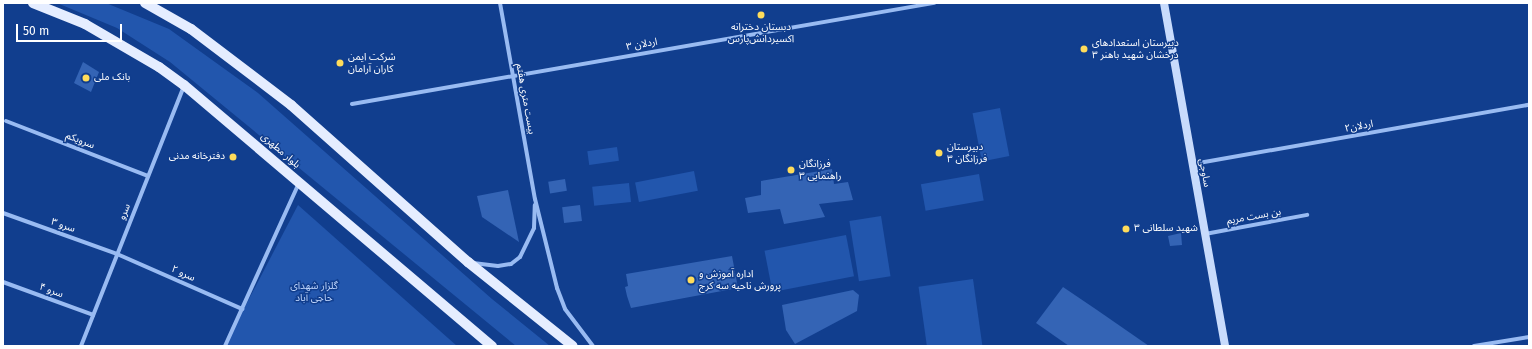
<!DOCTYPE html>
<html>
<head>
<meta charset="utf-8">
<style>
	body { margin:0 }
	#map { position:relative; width:1532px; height:349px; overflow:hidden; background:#113e8e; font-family:"Fira Sans","Noto Sans Arabic",sans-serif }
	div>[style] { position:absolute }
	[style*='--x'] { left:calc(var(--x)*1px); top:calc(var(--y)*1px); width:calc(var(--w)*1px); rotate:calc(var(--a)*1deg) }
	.green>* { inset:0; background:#2256ad; transform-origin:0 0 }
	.building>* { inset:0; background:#3464b5; transform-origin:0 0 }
	.street>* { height:4px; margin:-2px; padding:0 2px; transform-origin:2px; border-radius:2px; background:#99bbf2 }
	.secondary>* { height:8px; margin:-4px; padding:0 4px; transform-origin:4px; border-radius:4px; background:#c8dbfc }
	.primary>* { height:10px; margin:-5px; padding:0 5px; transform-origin:5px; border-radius:5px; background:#e5edff }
	.dots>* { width:11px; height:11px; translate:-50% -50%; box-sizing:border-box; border:2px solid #113e8e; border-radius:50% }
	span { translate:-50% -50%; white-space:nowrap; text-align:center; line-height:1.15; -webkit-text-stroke:3px #113e8e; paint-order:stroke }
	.poi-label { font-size:10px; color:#fff }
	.left { translate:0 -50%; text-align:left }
	.right { translate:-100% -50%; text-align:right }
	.street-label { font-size:10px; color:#fff }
	.park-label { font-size:10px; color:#c1d7fd }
	.frame { position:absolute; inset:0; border:4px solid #fff; pointer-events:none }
	.scale { position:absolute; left:16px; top:24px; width:106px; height:18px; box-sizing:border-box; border:2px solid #fff; border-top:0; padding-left:5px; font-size:12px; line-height:14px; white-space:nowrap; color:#fff; -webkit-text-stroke:3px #113e8e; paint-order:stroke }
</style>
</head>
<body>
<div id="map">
	<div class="green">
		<i style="clip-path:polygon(57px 3px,106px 3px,169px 29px,258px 93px,492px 299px,550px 346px,516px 346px,170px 62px,117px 28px)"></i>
		<i style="left:1000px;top:108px;width:49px;height:28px;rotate:79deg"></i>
		<i style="left:617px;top:147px;width:14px;height:30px;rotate:82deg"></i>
		<i style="left:694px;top:171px;width:20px;height:60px;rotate:79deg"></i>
		<i style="left:979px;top:174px;width:27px;height:59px;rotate:80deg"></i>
		<i style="left:629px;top:183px;width:19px;height:37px;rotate:84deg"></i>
		<i style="clip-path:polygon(298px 205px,457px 346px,225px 345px)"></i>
		<i style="left:881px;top:216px;width:61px;height:32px;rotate:81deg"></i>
		<i style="left:846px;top:235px;width:42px;height:83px;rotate:79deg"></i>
		<i style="left:973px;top:279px;width:68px;height:55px;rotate:82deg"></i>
	</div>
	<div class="building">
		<i style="clip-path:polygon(83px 62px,99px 72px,91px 92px,74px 83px)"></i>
		<i style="clip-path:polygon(832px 169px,834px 184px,848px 182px,853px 200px,819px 204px,825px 217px,784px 224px,780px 209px,748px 213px,745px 198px,761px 195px,761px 181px)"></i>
		<i style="left:565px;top:179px;width:12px;height:17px;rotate:81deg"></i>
		<i style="clip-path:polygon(508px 190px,519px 242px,482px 217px,477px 196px)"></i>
		<i style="left:580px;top:205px;width:16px;height:18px;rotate:83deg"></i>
		<i style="clip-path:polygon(1181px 233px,1182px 245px,1170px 246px,1168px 236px)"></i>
		<i style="clip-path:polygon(732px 256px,738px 288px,631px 308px,627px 296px,625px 287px,628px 286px,626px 274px)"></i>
		<i style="clip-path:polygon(1063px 287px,1097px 310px,1149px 346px,1069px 346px,1036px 323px)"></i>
		<i style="clip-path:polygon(853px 290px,859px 295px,857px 311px,795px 344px,786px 330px,782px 305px)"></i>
	</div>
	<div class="street">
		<i style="--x:500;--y:3;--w:199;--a:79.9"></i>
		<i style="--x:535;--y:199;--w:92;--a:76.1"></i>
		<i style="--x:557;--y:288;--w:22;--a:69"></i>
		<i style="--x:565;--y:309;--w:46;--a:52.9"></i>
		<i style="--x:352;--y:104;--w:591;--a:-9.85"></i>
		<i style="--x:6;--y:121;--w:152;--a:21.2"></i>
		<i style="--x:1193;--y:164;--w:341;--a:-10"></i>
		<i style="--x:3;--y:213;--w:121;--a:19.8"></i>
		<i style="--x:117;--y:254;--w:137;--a:23.7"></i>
		<i style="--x:1205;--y:234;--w:104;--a:-10.6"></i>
		<i style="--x:473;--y:263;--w:25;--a:7"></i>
		<i style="--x:498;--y:266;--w:13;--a:-9"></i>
		<i style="--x:511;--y:264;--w:11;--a:-38"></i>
		<i style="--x:520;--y:257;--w:32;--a:-64"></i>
		<i style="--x:534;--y:228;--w:23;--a:-88"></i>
		<i style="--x:3;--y:282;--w:96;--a:20.1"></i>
		<i style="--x:81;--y:346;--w:280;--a:-68.4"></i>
		<i style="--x:225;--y:346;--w:179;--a:-65.6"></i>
		<i style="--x:1474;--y:346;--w:56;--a:-9.3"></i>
	</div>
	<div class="secondary">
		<i style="--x:1164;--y:3;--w:348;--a:79.9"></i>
	</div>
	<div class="primary">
		<i style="--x:33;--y:3;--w:56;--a:22"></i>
		<i style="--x:85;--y:24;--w:86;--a:30.2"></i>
		<i style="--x:159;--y:67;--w:31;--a:36"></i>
		<i style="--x:184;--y:85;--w:404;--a:40.3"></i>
		<i style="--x:145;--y:3;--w:53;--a:29.5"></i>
		<i style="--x:191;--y:29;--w:126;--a:37.2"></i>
		<i style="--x:291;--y:105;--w:237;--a:41.6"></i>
		<i style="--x:468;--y:262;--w:134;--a:38.7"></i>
	</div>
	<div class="dots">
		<i style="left:761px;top:15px;background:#ffdc5b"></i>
		<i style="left:1084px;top:49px;background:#ffdc5b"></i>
		<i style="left:340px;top:63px;background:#ffdc5b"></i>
		<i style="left:86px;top:78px;background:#ffdc5b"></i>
		<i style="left:939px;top:153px;background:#ffdc5b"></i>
		<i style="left:233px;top:157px;background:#ffdc5b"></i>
		<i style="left:791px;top:170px;background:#ffdc5b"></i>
		<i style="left:1126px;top:229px;background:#ffdc5b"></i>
		<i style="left:691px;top:280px;background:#ffdc5b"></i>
	</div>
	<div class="poi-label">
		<span style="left:761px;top:33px">دبستان دخترانه<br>اکسیردانش‌پارس</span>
		<span class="left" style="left:1092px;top:49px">دبیرستان استعدادهای<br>درخشان شهید باهنر ۳</span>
		<span class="left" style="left:348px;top:63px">شرکت ایمن<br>کاران آرامان</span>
		<span class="left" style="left:94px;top:78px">بانک ملی</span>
		<span class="left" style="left:947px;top:153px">دبیرستان<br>فرزانگان ۳</span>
		<span class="right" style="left:225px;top:157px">دفترخانه مدنی</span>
		<span class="left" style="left:799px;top:170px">فرزانگان<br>۳ راهنمایی</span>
		<span class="left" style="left:1134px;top:229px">شهید سلطانی ۳</span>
		<span class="left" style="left:699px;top:280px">اداره آموزش و<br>پرورش ناحیه سه کرج</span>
	</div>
	<div class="street-label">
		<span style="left:642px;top:45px;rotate:-10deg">اردلان ۳</span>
		<span style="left:525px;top:99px;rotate:80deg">بیست متری هفتم</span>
		<span style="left:1359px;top:127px;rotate:-10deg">اردلان۲</span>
		<span style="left:80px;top:141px;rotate:21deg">سرویکم</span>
		<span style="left:280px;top:151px;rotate:41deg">بلوار مطهری</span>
		<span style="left:1204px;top:173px;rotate:80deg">ساوجی</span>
		<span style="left:125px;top:212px;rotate:-68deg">سرو</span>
		<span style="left:1254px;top:217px;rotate:-10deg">بن بست مریم</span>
		<span style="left:63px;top:226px;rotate:19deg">سرو ۳</span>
		<span style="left:183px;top:274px;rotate:24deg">سرو ۲</span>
		<span style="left:51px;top:291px;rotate:20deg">سرو ۴</span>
	</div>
	<div class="park-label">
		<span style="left:314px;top:292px">گلزار شهدای<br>حاجی آباد</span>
	</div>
	<div class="frame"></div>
	<div class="scale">50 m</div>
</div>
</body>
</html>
